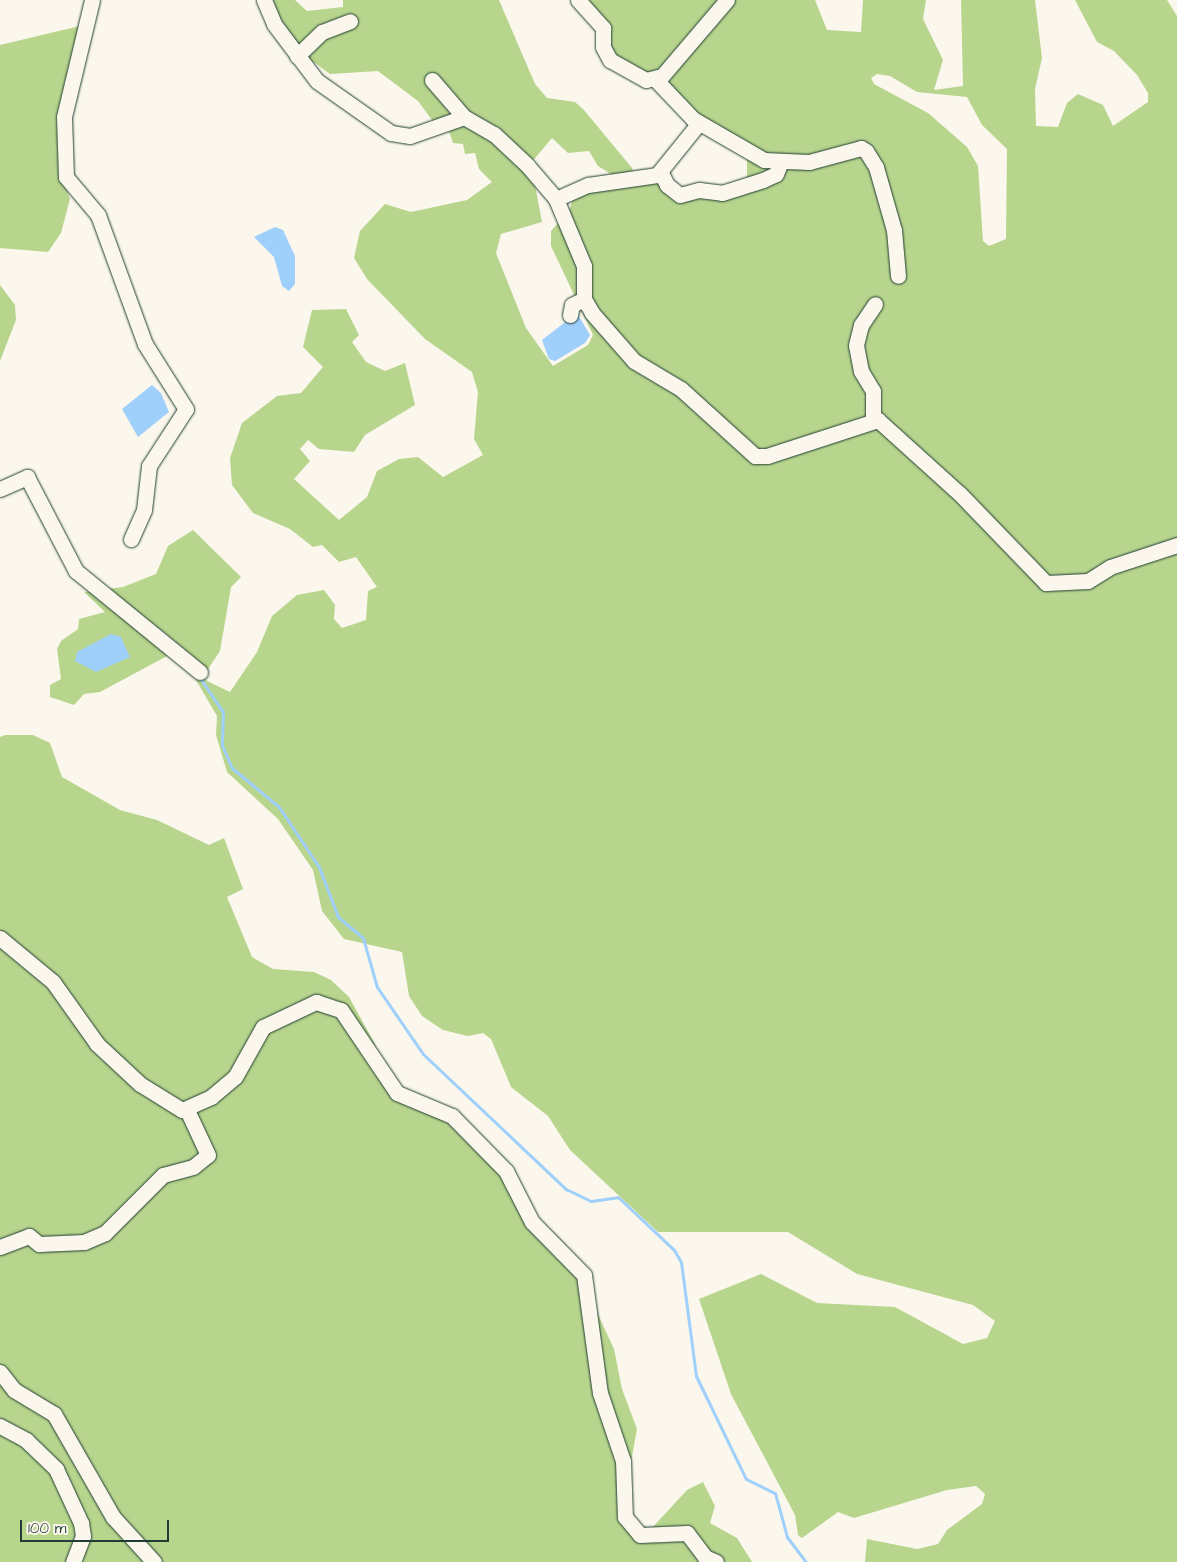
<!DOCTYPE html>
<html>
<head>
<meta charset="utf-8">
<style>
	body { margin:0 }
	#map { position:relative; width:1177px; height:1562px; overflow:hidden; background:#fbf7ec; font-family:"Architects Daughter",sans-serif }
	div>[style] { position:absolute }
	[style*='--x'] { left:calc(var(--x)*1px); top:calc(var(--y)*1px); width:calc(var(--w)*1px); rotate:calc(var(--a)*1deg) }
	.green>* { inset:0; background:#b8d58d }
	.water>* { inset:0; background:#9fcffb }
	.stream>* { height:3px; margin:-1.5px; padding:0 1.5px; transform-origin:1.5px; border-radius:1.5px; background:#9fcffb }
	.roads { filter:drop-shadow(0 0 1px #1f3d34) drop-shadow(0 0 1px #1f3d34) }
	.minor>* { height:15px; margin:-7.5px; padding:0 7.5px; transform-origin:7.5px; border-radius:7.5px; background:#fbf7ec }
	span { translate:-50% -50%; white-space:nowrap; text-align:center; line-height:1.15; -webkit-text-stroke:4px #fbf7ec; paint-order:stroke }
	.scale { position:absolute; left:20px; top:1520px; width:149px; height:22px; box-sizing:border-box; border:2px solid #1f3d34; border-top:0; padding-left:6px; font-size:15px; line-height:18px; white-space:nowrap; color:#1f3d34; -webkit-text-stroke:4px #fbf7ec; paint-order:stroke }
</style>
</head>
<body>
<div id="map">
	<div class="green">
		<i style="clip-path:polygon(evenodd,271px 0,295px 0,307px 11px,343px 7px,343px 0,499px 0,535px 84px,547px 98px,575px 102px,584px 110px,632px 168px,634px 174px,614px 176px,598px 166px,589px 151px,568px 153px,552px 138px,525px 170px,535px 185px,542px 222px,501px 234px,496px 253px,526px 328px,553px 366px,588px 345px,593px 335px,551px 246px,551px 231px,569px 211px,575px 193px,661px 178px,675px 187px,733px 190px,747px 177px,747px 145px,703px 121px,611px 52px,575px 0,815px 0,827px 30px,861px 32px,863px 0,926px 0,923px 19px,943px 60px,934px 90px,963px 86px,961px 0,1035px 0,1042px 58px,1035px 89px,1036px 126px,1058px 127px,1067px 103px,1078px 94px,1103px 105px,1113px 126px,1148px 102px,1148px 93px,1137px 75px,1114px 51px,1097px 42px,1075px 0,1167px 0,1177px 16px,1177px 1562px,865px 1562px,867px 1539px,917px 1549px,938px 1544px,947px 1530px,982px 1504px,985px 1494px,976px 1486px,947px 1490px,854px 1518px,838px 1512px,802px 1538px,798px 1535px,795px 1515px,731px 1394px,699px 1299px,761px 1274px,817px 1303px,895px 1307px,963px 1344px,987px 1338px,995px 1321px,973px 1305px,857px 1274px,788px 1232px,658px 1232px,570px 1150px,548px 1116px,511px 1087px,491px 1039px,483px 1033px,468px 1036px,443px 1030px,422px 1016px,409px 996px,402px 952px,344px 939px,322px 911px,313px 870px,278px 819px,227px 772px,216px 735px,217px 716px,193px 675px,169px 655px,100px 692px,84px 694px,74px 705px,50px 697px,50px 685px,61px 679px,57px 649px,61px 641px,78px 629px,79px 619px,105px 612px,84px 592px,123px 587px,156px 574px,168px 546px,193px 530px,241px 577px,231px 587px,220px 651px,204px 675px,207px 681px,230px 692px,257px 652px,272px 616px,297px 595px,324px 590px,335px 605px,334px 619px,342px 628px,366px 620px,368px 591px,377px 587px,356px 557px,339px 562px,322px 545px,313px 547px,290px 529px,253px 513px,232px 485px,230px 458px,242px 423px,277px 396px,301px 393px,323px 367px,303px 347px,312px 310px,346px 309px,359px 335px,352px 342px,366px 362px,385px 371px,405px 363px,415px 405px,365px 435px,354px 452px,319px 449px,308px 440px,300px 449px,310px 461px,294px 479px,339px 520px,367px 497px,377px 471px,399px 459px,418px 457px,443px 477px,483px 455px,474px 439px,478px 392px,472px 372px,425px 339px,367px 279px,354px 258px,360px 231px,385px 204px,411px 212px,467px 200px,492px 182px,479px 169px,475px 153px,465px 154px,463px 144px,453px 143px,448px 128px,438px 128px,418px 101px,378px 71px,330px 74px,300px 52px,276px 20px,271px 0,877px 74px,890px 76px,917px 92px,967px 97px,982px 125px,1007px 149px,1006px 239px,989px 246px,983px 241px,978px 166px,967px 147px,928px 113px,874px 84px,871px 78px,877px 74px)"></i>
		<i style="clip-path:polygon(84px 25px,60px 171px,70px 199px,61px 233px,48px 252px,0 248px,0 45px)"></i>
		<i style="clip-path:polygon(0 285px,15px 305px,16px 320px,0 361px)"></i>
		<i style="clip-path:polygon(5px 735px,33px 735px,50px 743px,62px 777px,120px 810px,157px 820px,209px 845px,224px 838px,243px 889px,227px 897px,252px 957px,273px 969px,314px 972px,331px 980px,349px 997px,375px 1044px,380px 1073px,442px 1113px,501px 1171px,582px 1280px,614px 1349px,622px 1389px,637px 1429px,626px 1489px,635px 1525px,652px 1528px,687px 1490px,703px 1482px,715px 1506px,710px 1523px,737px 1538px,752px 1562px,0 1562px,0 737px)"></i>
	</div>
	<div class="water">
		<i style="clip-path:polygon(275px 227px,283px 230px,295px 256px,295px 284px,289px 291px,282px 286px,274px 257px,254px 237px)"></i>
		<i style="clip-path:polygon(577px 313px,590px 335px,585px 343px,555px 361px,549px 359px,542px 340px)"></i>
		<i style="clip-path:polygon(152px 385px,161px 393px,169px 412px,138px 437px,122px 409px)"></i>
		<i style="clip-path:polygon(111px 634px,121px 637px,130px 657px,96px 672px,75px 661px,77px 652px)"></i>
	</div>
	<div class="stream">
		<i style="--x:159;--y:630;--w:30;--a:40"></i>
		<i style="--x:200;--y:678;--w:41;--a:55.9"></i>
		<i style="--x:223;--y:712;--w:33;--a:92"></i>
		<i style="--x:222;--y:745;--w:25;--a:67"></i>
		<i style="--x:232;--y:768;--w:61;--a:39.7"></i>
		<i style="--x:279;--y:807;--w:72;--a:56.3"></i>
		<i style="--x:319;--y:867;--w:53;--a:69.2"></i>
		<i style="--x:338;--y:917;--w:33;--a:40"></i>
		<i style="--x:363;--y:938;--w:51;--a:74.1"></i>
		<i style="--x:377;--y:987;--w:81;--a:55.5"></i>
		<i style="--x:423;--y:1054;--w:197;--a:43.4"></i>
		<i style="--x:566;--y:1189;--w:28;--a:26"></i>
		<i style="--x:591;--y:1201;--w:27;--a:-8"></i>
		<i style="--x:618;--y:1197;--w:77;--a:43.4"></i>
		<i style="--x:674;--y:1250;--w:14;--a:60"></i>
		<i style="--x:681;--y:1262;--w:115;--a:82.5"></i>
		<i style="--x:696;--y:1376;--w:114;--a:64.1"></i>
		<i style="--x:746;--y:1479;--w:32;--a:26"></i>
		<i style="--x:775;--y:1493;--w:46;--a:74.7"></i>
		<i style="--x:787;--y:1537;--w:31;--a:53"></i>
	</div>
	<div class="roads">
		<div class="minor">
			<i style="--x:92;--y:0;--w:120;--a:103.5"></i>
			<i style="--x:64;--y:117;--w:60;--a:88.1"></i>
			<i style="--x:66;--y:177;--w:50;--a:49.9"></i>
			<i style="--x:98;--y:215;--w:137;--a:70"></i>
			<i style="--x:145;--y:344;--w:77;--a:57.8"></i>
			<i style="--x:186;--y:409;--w:68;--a:123"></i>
			<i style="--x:149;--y:466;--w:44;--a:96.5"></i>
			<i style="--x:144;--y:510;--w:32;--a:114"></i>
			<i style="--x:264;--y:0;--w:26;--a:67"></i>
			<i style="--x:274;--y:24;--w:71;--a:53"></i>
			<i style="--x:317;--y:81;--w:90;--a:35.1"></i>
			<i style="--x:391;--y:133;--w:19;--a:9"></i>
			<i style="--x:410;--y:136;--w:57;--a:-19.4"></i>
			<i style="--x:464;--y:117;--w:34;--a:30"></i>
			<i style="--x:494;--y:134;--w:45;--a:43.2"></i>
			<i style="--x:527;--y:165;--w:45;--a:49.5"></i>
			<i style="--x:556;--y:199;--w:73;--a:67.3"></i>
			<i style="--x:584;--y:266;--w:33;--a:90"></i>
			<i style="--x:584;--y:299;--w:16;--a:60"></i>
			<i style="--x:592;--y:313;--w:64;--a:48.8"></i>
			<i style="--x:634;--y:361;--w:55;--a:30.8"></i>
			<i style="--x:681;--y:389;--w:100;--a:42.2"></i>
			<i style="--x:755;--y:456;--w:12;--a:0"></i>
			<i style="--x:767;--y:456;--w:117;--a:-18"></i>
			<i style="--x:878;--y:420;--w:110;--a:42.1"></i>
			<i style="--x:960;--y:494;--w:124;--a:46"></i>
			<i style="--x:1046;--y:583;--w:42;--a:-2.7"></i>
			<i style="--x:1088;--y:581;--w:26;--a:-32"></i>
			<i style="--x:1110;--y:567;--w:71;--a:-18.2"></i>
			<i style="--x:578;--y:0;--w:38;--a:48"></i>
			<i style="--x:603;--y:28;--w:19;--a:90"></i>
			<i style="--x:603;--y:47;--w:15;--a:62"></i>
			<i style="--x:610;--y:60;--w:41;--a:29.1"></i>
			<i style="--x:646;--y:80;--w:16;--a:-14"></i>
			<i style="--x:662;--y:76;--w:100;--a:-49.5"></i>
			<i style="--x:297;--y:56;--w:35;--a:-44"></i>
			<i style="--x:322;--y:32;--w:30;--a:-21"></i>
			<i style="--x:432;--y:80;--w:49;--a:49.1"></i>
			<i style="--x:656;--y:80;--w:54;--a:46.5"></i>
			<i style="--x:693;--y:119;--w:82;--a:30"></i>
			<i style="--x:764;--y:160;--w:45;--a:2.5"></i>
			<i style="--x:809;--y:162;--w:54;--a:-15.1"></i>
			<i style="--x:861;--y:148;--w:6;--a:31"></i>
			<i style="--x:866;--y:151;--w:19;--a:58"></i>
			<i style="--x:876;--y:167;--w:66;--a:74.1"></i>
			<i style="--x:894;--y:230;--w:46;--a:85"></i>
			<i style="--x:661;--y:173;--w:13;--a:63"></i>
			<i style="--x:667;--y:185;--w:16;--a:38"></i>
			<i style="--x:680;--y:195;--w:20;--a:-15"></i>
			<i style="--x:699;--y:190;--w:23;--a:7"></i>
			<i style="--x:722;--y:193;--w:43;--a:-17.6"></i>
			<i style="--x:763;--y:180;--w:14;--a:-25"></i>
			<i style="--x:776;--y:174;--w:11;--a:-68"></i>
			<i style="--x:556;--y:199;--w:35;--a:-24"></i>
			<i style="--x:588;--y:185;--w:70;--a:-8.2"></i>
			<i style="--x:657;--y:175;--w:67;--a:-51.1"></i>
			<i style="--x:570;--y:315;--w:10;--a:-79"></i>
			<i style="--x:572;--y:305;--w:13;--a:-27"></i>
			<i style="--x:873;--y:419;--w:28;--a:-90"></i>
			<i style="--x:873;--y:391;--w:23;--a:-121"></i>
			<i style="--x:861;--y:371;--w:26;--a:-101"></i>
			<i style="--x:856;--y:345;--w:21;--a:-76"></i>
			<i style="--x:861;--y:325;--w:25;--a:-56"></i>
			<i style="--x:0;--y:489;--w:30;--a:-24"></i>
			<i style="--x:27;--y:477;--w:106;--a:62.5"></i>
			<i style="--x:76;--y:571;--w:160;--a:39.2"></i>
			<i style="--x:0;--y:938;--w:69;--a:39.7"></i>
			<i style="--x:53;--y:982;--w:76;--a:54.6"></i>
			<i style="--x:97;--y:1044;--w:59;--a:42.9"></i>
			<i style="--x:140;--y:1084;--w:49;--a:31.8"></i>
			<i style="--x:182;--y:1110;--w:32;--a:-24"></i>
			<i style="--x:211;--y:1097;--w:31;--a:-40"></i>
			<i style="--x:235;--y:1077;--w:57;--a:-60.8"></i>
			<i style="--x:263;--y:1027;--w:59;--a:-25.3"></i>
			<i style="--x:316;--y:1002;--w:26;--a:18"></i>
			<i style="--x:341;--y:1010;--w:100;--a:56"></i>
			<i style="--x:397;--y:1093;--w:60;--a:22.7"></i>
			<i style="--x:452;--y:1116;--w:77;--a:45.5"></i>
			<i style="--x:506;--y:1171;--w:57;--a:63"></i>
			<i style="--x:532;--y:1222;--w:74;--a:45.5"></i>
			<i style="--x:584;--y:1275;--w:119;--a:82.3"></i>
			<i style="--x:600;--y:1393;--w:72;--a:71.3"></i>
			<i style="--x:623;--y:1461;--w:56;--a:88"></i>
			<i style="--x:625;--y:1517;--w:23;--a:50"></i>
			<i style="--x:640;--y:1535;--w:47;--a:-2.4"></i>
			<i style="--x:687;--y:1533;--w:30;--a:53"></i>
			<i style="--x:705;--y:1557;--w:12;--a:24"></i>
			<i style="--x:0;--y:1247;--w:31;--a:-21"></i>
			<i style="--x:29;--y:1236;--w:13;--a:39"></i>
			<i style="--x:39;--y:1244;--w:45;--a:-2.5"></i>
			<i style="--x:84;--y:1242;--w:23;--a:-23"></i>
			<i style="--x:105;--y:1233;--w:82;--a:-45"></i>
			<i style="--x:163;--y:1175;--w:31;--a:-15"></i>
			<i style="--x:193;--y:1167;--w:19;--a:-39"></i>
			<i style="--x:208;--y:1155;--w:50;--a:-115"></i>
			<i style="--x:0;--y:1372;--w:23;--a:52"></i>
			<i style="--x:14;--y:1390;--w:47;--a:31"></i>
			<i style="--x:54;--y:1414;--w:119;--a:60.2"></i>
			<i style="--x:113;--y:1517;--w:61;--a:47.7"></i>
			<i style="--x:0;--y:1426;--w:30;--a:28"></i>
			<i style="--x:26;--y:1440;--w:42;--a:44"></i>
			<i style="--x:56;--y:1469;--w:60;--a:65.2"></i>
			<i style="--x:81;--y:1523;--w:13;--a:81"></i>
			<i style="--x:83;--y:1536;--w:28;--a:111"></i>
		</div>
	</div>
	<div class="scale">100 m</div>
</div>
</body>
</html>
